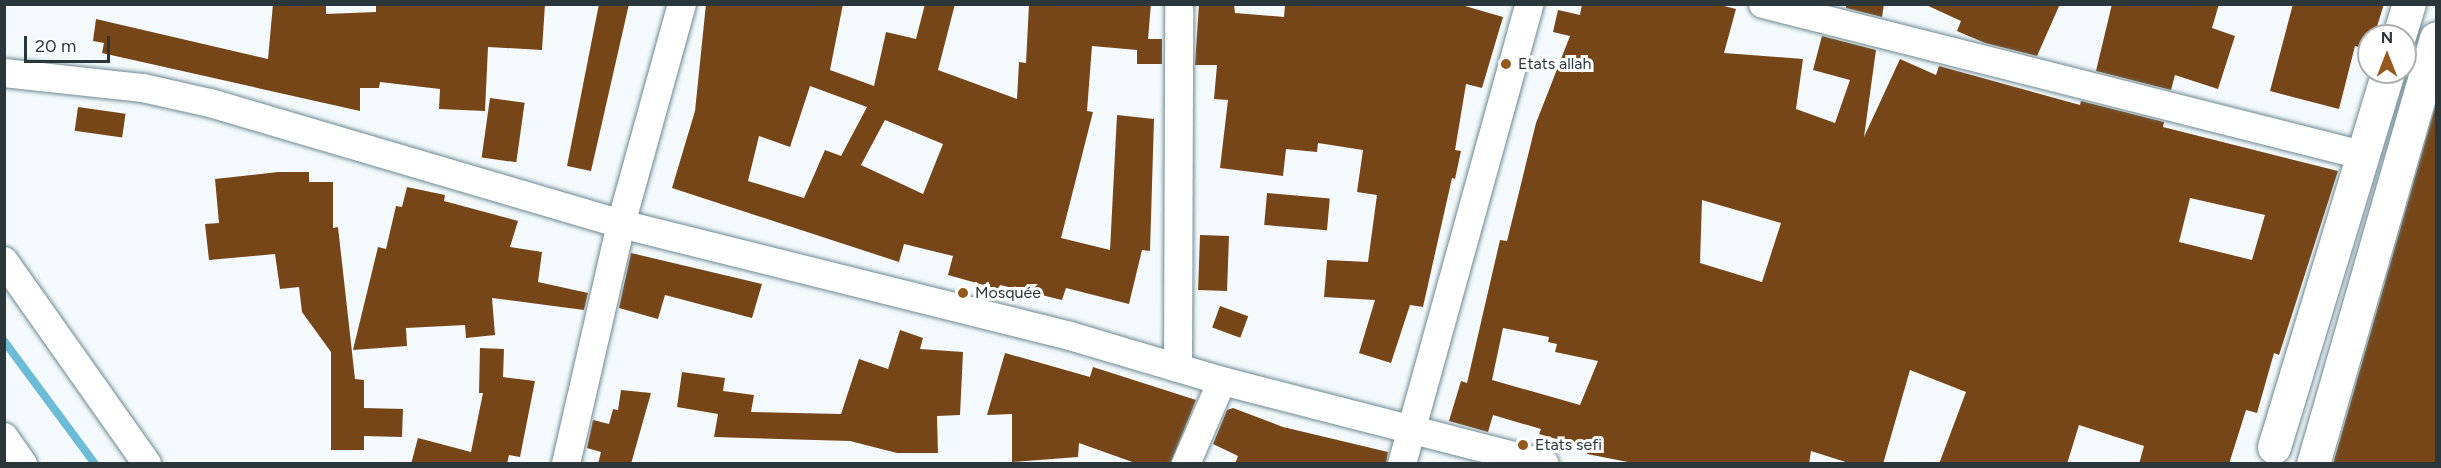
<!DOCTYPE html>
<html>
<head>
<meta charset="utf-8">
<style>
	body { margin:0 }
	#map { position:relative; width:2441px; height:468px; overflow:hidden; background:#f4fafc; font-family:Figtree,sans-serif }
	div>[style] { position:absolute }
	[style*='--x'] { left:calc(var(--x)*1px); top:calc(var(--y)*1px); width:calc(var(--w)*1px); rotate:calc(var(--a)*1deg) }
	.stream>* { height:8px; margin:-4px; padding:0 4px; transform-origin:4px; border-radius:4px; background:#6cbcd7 }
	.building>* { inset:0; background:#764619; transform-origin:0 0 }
	.roads { filter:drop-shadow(0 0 2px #6e8993) drop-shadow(0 0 2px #6e8993) }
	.minor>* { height:28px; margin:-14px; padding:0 14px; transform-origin:14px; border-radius:14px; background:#fff }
	.major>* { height:33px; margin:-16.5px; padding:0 16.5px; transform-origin:16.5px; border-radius:16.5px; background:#fff }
	.dots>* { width:16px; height:16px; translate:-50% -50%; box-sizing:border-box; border:3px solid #fff; border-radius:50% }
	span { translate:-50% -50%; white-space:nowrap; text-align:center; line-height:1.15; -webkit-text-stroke:6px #fff; paint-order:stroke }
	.poi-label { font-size:16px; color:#2a363a }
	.left { translate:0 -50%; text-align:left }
	.frame { position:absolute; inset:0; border:6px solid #2a363a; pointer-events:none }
	.north { position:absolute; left:2357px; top:24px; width:60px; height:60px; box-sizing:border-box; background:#fff; border:2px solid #aaafb0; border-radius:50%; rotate:0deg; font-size:16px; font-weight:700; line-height:24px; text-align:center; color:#2a363a }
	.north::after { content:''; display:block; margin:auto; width:21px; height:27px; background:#96581d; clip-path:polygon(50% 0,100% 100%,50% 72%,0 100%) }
	.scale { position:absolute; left:24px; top:36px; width:86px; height:27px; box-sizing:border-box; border:3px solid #2a363a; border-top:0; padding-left:8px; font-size:18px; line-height:21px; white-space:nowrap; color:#2a363a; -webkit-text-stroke:4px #fff; paint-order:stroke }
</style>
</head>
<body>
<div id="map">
	<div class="stream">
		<i style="--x:4;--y:341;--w:153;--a:53.5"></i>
	</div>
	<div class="building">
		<i style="clip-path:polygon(273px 4px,326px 4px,326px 14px,376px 12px,376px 4px,545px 4px,542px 50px,488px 47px,485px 111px,439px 109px,440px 89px,380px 82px,379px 88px,360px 88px,360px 111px,102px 53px,104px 43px,93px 41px,96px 19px,268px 59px)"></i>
		<i style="clip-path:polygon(599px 4px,629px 4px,591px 171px,567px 166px)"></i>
		<i style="clip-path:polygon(evenodd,706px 4px,843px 4px,830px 70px,874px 86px,886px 32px,916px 39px,925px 4px,955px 4px,938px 70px,1017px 99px,1019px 62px,1026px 63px,1029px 4px,1151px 4px,1148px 39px,1162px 39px,1162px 64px,1137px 64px,1137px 50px,1092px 46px,1087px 111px,1093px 112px,1061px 238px,1110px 250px,1117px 115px,1154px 119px,1150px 251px,1142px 250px,1129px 304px,1066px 288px,1062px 300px,1000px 285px,998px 289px,948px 275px,953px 256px,904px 244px,899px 262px,672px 188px,695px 111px,706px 4px,810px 86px,867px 107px,841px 156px,825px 150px,804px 198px,748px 181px,759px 136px,790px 147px,810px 86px,706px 4px,885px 120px,943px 144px,923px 194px,861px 165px,885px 120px)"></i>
		<i style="clip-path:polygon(1199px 4px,1234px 4px,1235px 13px,1284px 17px,1285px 5px,1458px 4px,1503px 17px,1482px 88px,1466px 84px,1455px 150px,1461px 151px,1455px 179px,1452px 178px,1423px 307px,1410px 305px,1391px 363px,1359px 353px,1375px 300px,1324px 297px,1327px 260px,1368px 262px,1377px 195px,1357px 192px,1363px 150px,1318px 143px,1317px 152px,1286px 149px,1283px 176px,1220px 168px,1228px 100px,1214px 99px,1217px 65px,1195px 65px)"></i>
		<i style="clip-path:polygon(evenodd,1582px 4px,1716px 4px,1736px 9px,1724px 53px,1803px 59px,1796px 109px,1835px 123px,1850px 80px,1813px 70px,1822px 36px,1876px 50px,1864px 137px,1900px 59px,1936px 75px,1939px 66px,2080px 105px,2081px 101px,2164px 122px,2163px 127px,2338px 171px,2279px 355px,2274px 353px,2257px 413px,2246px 410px,2229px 464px,2139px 464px,2144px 446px,2079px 425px,2067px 464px,1939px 464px,1966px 392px,1910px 370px,1883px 464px,1852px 464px,1811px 451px,1809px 464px,1638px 464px,1587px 454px,1588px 448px,1539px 434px,1541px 429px,1493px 415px,1488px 432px,1449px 421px,1461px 381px,1467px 383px,1500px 240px,1507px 241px,1536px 123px,1570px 36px,1553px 32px,1558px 10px,1580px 15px,1582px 4px,2190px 198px,2265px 215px,2252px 260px,2179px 242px,2190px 198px,1582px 4px,1702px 200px,1781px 223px,1762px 282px,1700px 263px,1702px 200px,1582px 4px,1503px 328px,1549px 337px,1548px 342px,1557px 344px,1555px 352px,1598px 361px,1580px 405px,1492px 380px,1503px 328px)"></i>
		<i style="clip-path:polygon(1846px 4px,1884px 4px,1882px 17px,1846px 8px)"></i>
		<i style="clip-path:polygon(1924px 4px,2060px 4px,2037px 56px,1985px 43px,1957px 31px,1961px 21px)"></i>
		<i style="clip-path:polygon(2112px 4px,2219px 4px,2212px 28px,2235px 36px,2218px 89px,2175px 75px,2171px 90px,2096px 71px)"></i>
		<i style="clip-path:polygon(2293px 4px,2384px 4px,2374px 36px,2369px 36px,2369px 50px,2355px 46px,2339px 109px,2270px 91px)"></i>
		<i style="left:490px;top:98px;width:35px;height:60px;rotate:8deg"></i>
		<i style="clip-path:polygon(2436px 104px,2436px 464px,2333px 464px)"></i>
		<i style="left:78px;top:107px;width:48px;height:24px;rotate:8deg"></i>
		<i style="clip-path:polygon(278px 172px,309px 172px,309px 182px,333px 182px,333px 228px,338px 227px,355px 379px,364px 380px,364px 408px,403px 409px,402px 437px,364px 436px,364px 450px,331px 450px,331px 352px,302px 312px,299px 287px,280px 289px,275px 254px,209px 260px,205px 224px,219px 223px,215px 179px)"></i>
		<i style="clip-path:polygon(407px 187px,445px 195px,444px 201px,518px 221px,510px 247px,542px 252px,538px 282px,588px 293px,584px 310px,492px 298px,495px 335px,466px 338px,465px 325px,406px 328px,407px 346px,353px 350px,378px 247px,386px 249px,396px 206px,402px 207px)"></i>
		<i style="left:1267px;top:193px;width:63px;height:32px;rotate:5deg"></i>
		<i style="left:1200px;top:235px;width:29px;height:55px;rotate:2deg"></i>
		<i style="clip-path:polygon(631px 253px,762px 284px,752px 318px,665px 295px,658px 319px,619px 308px)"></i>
		<i style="left:1220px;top:306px;width:30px;height:23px;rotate:20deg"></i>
		<i style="clip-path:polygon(900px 330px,923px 338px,920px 349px,963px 352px,960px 415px,937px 416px,938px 453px,897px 453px,850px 441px,714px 437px,718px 414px,677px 407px,682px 372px,725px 378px,723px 391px,754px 395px,751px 412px,841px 414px,859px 359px,888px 369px)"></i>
		<i style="clip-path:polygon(480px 348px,504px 349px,503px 377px,535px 381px,520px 457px,509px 455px,507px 464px,411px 464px,418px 438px,471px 452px,483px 393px,479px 393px)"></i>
		<i style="clip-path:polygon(1005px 353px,1090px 377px,1093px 367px,1196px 400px,1170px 464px,1138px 464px,1079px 443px,1078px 457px,1012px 462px,1012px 414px,987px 415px)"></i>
		<i style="clip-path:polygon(621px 390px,651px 393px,631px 464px,598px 464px,601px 452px,587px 448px,593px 420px,609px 424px,613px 409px,618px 410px)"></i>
		<i style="clip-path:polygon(1233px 408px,1283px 427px,1388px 452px,1386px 464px,1235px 464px,1238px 456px,1213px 444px,1227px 410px)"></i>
	</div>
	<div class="roads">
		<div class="minor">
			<i style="--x:1763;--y:4;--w:618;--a:14.15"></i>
			<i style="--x:4;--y:73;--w:140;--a:6.2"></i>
			<i style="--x:143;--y:88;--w:69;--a:12.6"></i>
			<i style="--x:210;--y:103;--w:428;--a:16.4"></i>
			<i style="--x:621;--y:224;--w:463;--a:14"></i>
			<i style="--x:1070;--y:336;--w:159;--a:16.5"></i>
			<i style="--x:1222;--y:381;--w:333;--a:14.4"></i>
			<i style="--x:4;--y:261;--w:248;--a:54.8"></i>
			<i style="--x:1178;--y:368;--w:364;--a:-89.8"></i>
			<i style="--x:4;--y:437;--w:33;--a:55"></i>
			<i style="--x:566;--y:464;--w:246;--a:-77.1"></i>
			<i style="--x:621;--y:224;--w:228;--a:-74.5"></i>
			<i style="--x:1186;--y:464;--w:90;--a:-66.6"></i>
			<i style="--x:1402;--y:464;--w:477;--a:-74.5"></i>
		</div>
		<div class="major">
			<i style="--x:2399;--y:36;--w:34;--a:-73"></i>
			<i style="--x:2274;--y:447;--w:392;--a:-73.1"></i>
			<i style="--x:2313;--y:464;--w:443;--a:-73.9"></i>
		</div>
	</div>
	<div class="dots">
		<i style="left:1506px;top:64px;background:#96581d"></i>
		<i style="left:963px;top:293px;background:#96581d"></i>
		<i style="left:1523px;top:445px;background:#96581d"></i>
	</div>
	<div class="poi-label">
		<span class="left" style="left:1518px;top:64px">Etats allah</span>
		<span class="left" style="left:975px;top:293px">Mosquée</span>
		<span class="left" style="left:1535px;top:445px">Etats sefi</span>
	</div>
	<div class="frame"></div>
	<div class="north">N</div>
	<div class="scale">20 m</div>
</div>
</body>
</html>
